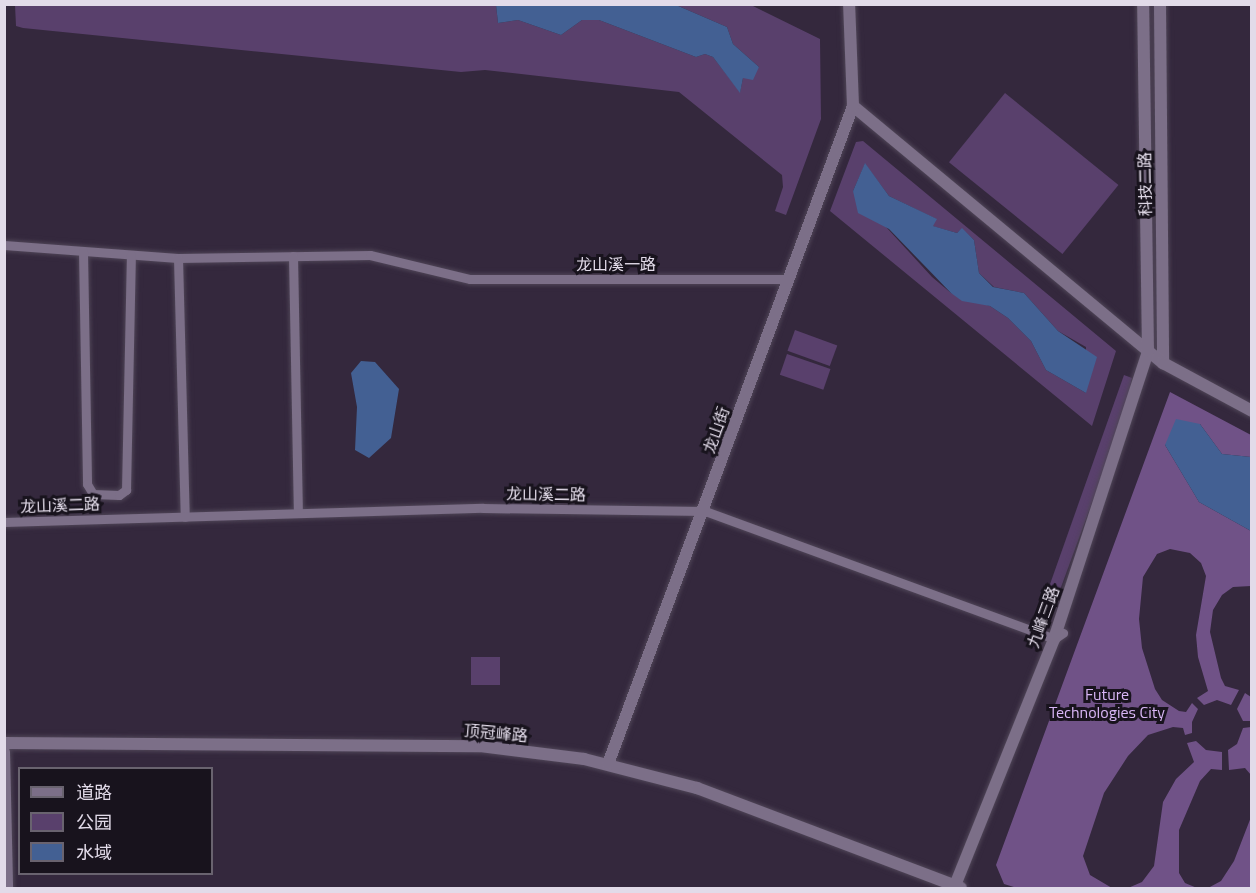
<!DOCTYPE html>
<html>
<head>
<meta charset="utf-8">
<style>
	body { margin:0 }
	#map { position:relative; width:1256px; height:893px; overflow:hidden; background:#34283d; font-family:"Titillium Web","Noto Sans SC",sans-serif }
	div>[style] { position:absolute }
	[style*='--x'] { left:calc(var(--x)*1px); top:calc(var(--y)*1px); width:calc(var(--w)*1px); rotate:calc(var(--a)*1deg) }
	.green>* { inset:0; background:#59406c; transform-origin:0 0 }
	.forest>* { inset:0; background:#705287 }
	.water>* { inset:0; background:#436093 }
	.roads { filter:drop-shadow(0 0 2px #4f4557) drop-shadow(0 0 2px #4f4557) }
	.minor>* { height:9px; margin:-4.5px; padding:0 4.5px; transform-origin:4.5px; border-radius:4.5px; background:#7c6f88 }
	.tertiary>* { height:12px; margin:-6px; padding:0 6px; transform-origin:6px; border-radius:6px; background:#7c6f88 }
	span { translate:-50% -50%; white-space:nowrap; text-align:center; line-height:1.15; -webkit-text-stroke:6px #18131d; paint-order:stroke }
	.street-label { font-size:16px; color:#e2dbe9 }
	.park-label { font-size:16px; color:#d9b6f6 }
	.frame { position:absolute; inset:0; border:6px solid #e2dbe9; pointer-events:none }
	.legend { position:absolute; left:18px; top:767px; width:195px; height:108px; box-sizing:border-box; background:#18131d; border:2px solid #69636f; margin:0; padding:8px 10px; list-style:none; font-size:18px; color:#e2dbe9 }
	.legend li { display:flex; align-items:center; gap:12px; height:30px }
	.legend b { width:30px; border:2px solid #69636f }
</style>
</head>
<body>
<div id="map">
	<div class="green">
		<i style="clip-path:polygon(15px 5px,496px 5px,498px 23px,518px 20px,561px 35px,582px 20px,599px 20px,696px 57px,705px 54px,713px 57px,740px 92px,743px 78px,759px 67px,733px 44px,727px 27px,676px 5px,751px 5px,820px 39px,821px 119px,786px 215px,775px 211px,783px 187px,782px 175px,679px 92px,485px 70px,461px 72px,23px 28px,16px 26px)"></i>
		<i style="left:1005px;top:93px;width:146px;height:89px;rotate:39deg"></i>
		<i style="clip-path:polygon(evenodd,863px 141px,1116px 351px,1092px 426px,830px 211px,856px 142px,863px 141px,865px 164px,889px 196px,936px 219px,932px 226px,957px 233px,962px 229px,974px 240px,979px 273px,994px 287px,1024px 293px,1058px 331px,1086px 347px,1086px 393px,1046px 370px,1031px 341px,1008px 318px,990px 306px,951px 293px,932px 277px,853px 191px,865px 164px)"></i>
		<i style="left:795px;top:330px;width:45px;height:22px;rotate:20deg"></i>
		<i style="left:787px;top:354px;width:46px;height:22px;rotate:19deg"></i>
		<i style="clip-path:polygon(1124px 375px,1132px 378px,1125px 413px,1053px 609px,1043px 604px)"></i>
		<i style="left:471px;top:657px;width:29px;height:28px"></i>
	</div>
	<div class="forest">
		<i style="clip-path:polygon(1170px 392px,1251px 435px,1251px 457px,1222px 454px,1200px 424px,1165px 445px,1199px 502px,1251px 531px,1251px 586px,1233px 587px,1222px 595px,1213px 610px,1210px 632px,1221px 678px,1225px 686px,1239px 690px,1231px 705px,1217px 700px,1204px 705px,1197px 698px,1208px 691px,1198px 657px,1196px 635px,1206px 576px,1201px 563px,1190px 553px,1170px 549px,1157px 554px,1143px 577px,1139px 619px,1142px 648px,1155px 689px,1162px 700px,1179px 711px,1186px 712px,1192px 703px,1198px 709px,1192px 722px,1192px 733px,1185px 735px,1183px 728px,1173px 727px,1148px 735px,1128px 756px,1104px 793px,1083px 856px,1090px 875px,1112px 888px,1017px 888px,1004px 884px,996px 865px)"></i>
		<i style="clip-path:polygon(1245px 693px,1251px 697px,1251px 721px,1243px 721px,1237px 709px)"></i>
		<i style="clip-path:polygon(1251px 727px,1251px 775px,1245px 768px,1229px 770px,1228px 750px,1237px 744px,1243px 728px)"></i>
		<i style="clip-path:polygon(1196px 741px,1206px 750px,1222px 752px,1222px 770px,1211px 769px,1200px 781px,1179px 830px,1179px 873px,1185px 883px,1197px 888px,1128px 888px,1142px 882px,1154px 866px,1163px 802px,1176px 779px,1194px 762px,1187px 743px)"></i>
		<i style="clip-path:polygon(1251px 817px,1251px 888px,1208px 888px,1221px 881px,1234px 861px)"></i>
	</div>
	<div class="water">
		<i style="clip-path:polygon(496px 5px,676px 5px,727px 27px,733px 44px,759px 67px,753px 80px,743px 78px,740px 93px,713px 57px,705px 54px,696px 57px,599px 20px,582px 20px,561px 35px,518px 20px,498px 23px)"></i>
		<i style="clip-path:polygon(865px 163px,889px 196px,937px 219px,933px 226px,957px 233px,962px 228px,974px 240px,979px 273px,993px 287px,1024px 293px,1058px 331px,1097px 357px,1086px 393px,1046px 370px,1031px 341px,1008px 318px,990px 306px,962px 301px,951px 293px,889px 229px,858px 213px,853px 191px)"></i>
		<i style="clip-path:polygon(361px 361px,375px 362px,399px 389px,391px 438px,369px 458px,355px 450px,357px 407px,351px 373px)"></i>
		<i style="clip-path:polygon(1176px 419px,1200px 424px,1222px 454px,1251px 457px,1251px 531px,1199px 502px,1165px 445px)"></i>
	</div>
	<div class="roads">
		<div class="minor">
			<i style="--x:4;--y:245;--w:174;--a:4.3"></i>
			<i style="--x:178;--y:258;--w:192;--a:-0.9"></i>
			<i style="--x:370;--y:255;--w:103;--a:13.5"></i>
			<i style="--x:470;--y:279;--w:318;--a:0"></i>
			<i style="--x:83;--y:251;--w:233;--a:89"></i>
			<i style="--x:87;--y:484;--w:12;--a:59"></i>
			<i style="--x:93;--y:494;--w:26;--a:2"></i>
			<i style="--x:119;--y:495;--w:9;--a:-36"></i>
			<i style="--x:126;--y:490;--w:235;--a:-88.8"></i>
			<i style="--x:293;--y:256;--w:257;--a:88.9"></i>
			<i style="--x:178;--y:258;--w:259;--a:88.5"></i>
			<i style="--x:4;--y:522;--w:479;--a:-1.7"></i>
			<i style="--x:483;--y:508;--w:222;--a:0.8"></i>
			<i style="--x:705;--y:511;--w:372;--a:20.1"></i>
			<i style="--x:1054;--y:639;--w:11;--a:-34"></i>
		</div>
		<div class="tertiary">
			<i style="--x:1160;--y:4;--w:359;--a:89.5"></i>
			<i style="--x:853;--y:106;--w:403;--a:39.7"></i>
			<i style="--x:1163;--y:363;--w:101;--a:28.3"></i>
			<i style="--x:4;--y:743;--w:476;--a:0.4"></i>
			<i style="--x:480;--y:746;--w:105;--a:7.1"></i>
			<i style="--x:584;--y:759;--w:117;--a:14.4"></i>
			<i style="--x:697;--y:788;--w:282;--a:20.7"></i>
			<i style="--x:4;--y:752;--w:136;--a:88.7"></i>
			<i style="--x:608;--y:764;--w:702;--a:-69.58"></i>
			<i style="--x:853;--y:106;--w:102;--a:-92.2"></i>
			<i style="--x:954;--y:888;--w:268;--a:-68.1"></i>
			<i style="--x:1054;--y:639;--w:303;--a:-71.9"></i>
			<i style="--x:1148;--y:351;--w:347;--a:-90.8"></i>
		</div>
	</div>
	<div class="street-label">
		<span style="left:1145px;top:184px;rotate:-91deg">科技二路</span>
		<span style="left:616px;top:264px">龙山溪一路</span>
		<span style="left:716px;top:430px;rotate:-70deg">龙山街</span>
		<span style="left:546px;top:494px;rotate:1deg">龙山溪二路</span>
		<span style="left:60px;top:505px;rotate:-2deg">龙山溪二路</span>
		<span style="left:1043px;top:617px;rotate:-70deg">九峰三路</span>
		<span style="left:496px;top:733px;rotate:5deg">顶冠峰路</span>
	</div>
	<div class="park-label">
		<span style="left:1107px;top:703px">Future<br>Technologies City</span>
	</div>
	<div class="frame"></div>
	<ul class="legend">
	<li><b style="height:8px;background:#7c6f88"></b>道路</li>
	<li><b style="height:16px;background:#59406c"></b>公园</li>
	<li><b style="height:16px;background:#436093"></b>水域</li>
	</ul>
</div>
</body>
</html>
